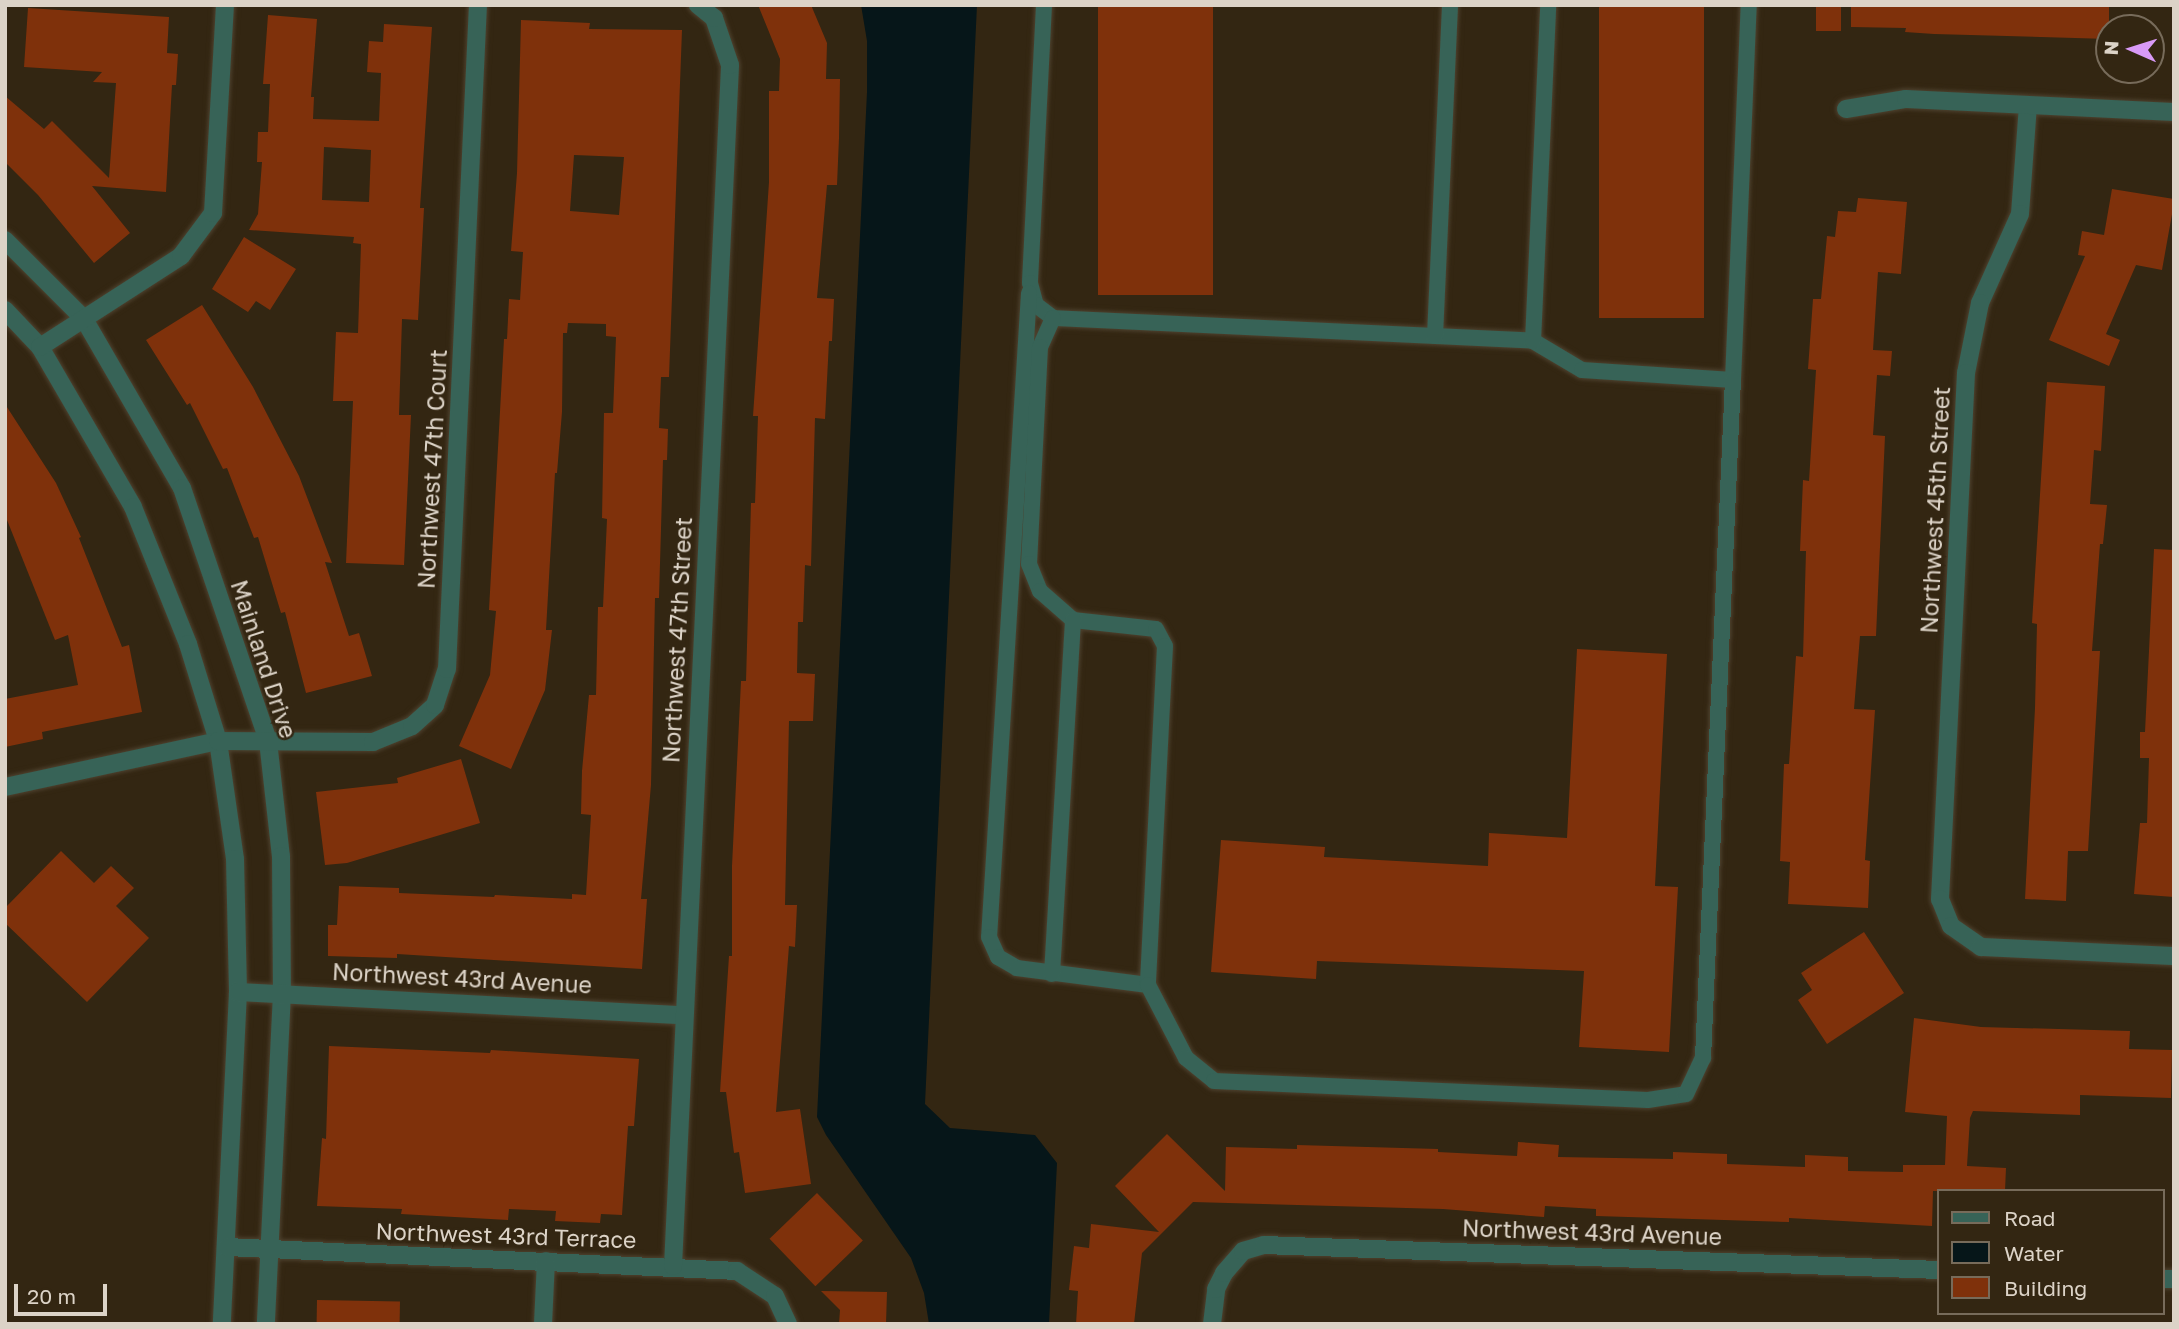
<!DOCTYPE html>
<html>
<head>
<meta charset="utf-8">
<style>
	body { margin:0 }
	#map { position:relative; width:2179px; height:1329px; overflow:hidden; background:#332612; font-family:"Golos Text",sans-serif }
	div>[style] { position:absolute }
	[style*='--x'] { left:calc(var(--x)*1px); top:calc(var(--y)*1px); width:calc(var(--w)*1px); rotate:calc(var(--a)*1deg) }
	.water>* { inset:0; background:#061619 }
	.building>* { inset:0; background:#7f310b; transform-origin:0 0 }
	.roads { filter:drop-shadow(0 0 2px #4e422f) drop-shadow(0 0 2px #4e422f) }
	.service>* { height:16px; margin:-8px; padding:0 8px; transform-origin:8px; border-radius:8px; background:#376357 }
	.minor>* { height:18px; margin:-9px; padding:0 9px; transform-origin:9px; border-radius:9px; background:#376357 }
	span { translate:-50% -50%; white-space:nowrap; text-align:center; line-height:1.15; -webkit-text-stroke:5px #332612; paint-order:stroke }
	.street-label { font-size:23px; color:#dcd3c7 }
	.frame { position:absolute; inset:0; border:7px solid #dcd3c7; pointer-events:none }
	.legend { position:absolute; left:1937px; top:1189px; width:228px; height:126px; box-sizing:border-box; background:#332612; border:2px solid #776b5a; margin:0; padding:9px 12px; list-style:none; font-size:21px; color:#dcd3c7 }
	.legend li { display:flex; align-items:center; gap:14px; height:35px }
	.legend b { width:35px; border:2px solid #776b5a }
	.north { position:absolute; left:2095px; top:14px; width:70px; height:70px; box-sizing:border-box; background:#332612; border:2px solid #776b5a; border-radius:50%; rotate:273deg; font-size:19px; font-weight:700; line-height:28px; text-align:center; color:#dcd3c7 }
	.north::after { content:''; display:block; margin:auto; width:24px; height:32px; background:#d99af7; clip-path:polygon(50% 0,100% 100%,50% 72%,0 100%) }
	.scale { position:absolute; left:14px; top:1284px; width:93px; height:32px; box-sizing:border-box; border:4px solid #dcd3c7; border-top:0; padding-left:9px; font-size:21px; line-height:24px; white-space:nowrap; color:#dcd3c7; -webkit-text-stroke:5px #332612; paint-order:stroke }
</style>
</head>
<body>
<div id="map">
	<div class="water">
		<i style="clip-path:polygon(861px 5px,977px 5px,925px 1104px,950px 1128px,1035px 1135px,1057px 1163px,1049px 1324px,929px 1324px,924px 1293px,911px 1258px,826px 1135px,817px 1117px,867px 92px,867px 41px)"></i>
	</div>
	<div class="building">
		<i style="clip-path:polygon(758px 5px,811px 5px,827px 43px,826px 79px,840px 79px,839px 138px,837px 185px,827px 185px,817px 298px,834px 299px,832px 341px,829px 341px,825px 419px,815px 418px,811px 566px,805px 565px,803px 622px,798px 622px,797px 673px,815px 674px,813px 721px,789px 721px,785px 905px,797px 905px,795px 947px,789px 946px,776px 1112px,800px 1109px,811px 1184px,745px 1193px,739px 1152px,734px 1153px,726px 1092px,720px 1092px,729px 956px,732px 956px,732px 866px,741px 681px,746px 681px,751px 503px,755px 503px,758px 416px,753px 416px,769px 182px,769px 91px,779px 91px,780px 59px)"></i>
		<i style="left:1098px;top:5px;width:115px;height:290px"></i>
		<i style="left:1599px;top:5px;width:105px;height:313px"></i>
		<i style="left:1816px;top:5px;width:25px;height:26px"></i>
		<i style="clip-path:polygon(1851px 5px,2109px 5px,2109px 39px,1934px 34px,1905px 32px,1906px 28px,1851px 27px)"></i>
		<i style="clip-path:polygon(28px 8px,169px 17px,167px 53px,178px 54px,176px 85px,172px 85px,166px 192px,92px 186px,130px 233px,94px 263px,38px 195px,5px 162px,5px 96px,44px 129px,52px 121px,109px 178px,116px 83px,93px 82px,102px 72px,24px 67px)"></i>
		<i style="clip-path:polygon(evenodd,268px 15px,317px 19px,311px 97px,314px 97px,313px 119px,379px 121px,381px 73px,367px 72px,369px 41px,383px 42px,384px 24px,432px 27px,420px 208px,424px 208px,418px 320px,402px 319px,399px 415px,411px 415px,404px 565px,346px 563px,353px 401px,333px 401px,336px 332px,358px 333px,361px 244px,353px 243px,354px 237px,249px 230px,258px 214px,262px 162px,257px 162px,258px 132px,268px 132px,270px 84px,263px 84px,268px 15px,324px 147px,371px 150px,369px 202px,322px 200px,324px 147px)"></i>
		<i style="clip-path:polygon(evenodd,521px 20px,590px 23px,589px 29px,682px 30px,669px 377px,661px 377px,659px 428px,668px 429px,667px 460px,663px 460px,659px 598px,655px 598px,651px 785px,641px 899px,647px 899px,642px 969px,397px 954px,397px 958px,328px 956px,328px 925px,337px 925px,339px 886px,399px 888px,399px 893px,494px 897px,495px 895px,572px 899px,572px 894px,586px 895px,591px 815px,581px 814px,582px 771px,589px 695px,596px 695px,598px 607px,603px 607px,607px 519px,602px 518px,604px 413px,613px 413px,614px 388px,616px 337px,606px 336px,606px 324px,568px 323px,567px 333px,563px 333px,562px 412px,557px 473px,555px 473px,546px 630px,552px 630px,545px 690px,511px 769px,459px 746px,490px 675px,496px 611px,489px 610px,504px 339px,507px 339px,509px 299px,520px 300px,523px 252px,511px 251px,517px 173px,521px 20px,574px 155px,624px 157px,619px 215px,570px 211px,574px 155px)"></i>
		<i style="clip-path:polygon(2112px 189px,2174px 199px,2174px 203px,2162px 270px,2136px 265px,2106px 334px,2120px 340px,2109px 366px,2049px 340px,2085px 256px,2078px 255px,2082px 231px,2104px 235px)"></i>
		<i style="clip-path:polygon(1858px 198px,1907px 202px,1901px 274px,1878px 272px,1873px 350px,1892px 351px,1890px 376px,1877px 375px,1873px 435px,1885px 436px,1876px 636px,1860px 636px,1854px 709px,1875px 710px,1865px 860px,1870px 861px,1868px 908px,1788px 904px,1790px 862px,1780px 861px,1784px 764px,1789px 764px,1796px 656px,1803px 657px,1806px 551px,1800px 551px,1803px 480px,1809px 481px,1816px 370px,1808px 369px,1813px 299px,1821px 299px,1827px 236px,1835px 237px,1838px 211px,1856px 212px)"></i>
		<i style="clip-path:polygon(244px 237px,296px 269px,270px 310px,256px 301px,248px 312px,212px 289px)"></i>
		<i style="clip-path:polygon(202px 305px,253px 387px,299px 476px,332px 563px,325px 562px,349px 636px,359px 633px,372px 676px,306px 693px,285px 612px,281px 613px,258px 537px,254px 538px,227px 468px,223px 469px,190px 403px,187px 405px,146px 340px)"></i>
		<i style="clip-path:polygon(2047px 382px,2105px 386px,2101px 451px,2094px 450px,2090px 504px,2107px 505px,2103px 544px,2100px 544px,2092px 651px,2100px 651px,2088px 851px,2068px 851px,2066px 901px,2025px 899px,2035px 708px,2037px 624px,2032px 623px)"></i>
		<i style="clip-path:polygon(5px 404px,56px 483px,81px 537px,79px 538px,122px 647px,129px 645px,142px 712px,42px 732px,43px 739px,5px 747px,5px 699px,78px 685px,68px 635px,55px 640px,5px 515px)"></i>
		<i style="clip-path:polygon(2154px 549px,2174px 550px,2174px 897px,2134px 894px,2140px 823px,2147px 823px,2149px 758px,2140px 758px,2140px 732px,2145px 732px)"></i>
		<i style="clip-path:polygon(1577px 649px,1667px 654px,1655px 886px,1678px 887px,1669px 1052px,1579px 1047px,1584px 971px,1317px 961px,1316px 979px,1211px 972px,1221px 840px,1325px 847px,1324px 857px,1488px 866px,1489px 833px,1567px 838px)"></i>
		<i style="clip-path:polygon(461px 759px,480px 823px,347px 863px,325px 865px,316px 792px,398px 783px,397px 778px)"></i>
		<i style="clip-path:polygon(61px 851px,94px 883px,111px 866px,134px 888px,116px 906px,149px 938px,87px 1002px,5px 923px,5px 908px)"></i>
		<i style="clip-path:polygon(1864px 932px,1904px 993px,1827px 1044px,1798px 1000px,1812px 990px,1801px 973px)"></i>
		<i style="clip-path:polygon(1914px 1018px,1981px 1027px,2130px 1031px,2129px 1049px,2172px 1050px,2171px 1098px,2080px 1095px,2080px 1115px,1973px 1111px,1970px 1118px,1967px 1166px,2006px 1168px,2005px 1191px,1933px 1191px,1932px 1226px,1789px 1218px,1789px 1222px,1596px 1216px,1596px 1209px,1545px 1206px,1544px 1217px,1443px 1209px,1193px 1202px,1142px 1253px,1134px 1324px,1076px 1324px,1078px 1291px,1069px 1290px,1074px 1246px,1089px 1248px,1091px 1224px,1159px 1232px,1115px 1186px,1167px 1134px,1225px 1191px,1226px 1147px,1297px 1149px,1297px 1145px,1438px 1149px,1438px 1152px,1517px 1156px,1518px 1142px,1559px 1145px,1558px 1157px,1673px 1159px,1673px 1152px,1727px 1154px,1727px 1164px,1805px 1167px,1805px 1155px,1848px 1157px,1848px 1171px,1903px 1172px,1903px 1165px,1945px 1165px,1947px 1116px,1905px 1112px)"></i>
		<i style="clip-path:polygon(329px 1046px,490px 1053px,491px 1050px,639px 1059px,634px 1126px,628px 1126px,622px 1215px,601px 1214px,600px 1223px,555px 1221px,556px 1211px,509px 1209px,508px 1220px,401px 1214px,402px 1209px,317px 1206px,322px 1138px,326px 1139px)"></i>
		<i style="left:817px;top:1193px;width:66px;height:66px;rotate:46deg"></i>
		<i style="clip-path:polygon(821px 1291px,887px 1292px,886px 1324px,839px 1324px,840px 1310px)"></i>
		<i style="left:317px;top:1300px;width:83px;height:24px;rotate:1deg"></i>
	</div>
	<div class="roads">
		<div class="service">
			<i style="--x:1044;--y:5;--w:278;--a:92.9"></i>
			<i style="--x:1030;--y:283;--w:23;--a:75"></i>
			<i style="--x:1036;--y:305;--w:21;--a:37"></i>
			<i style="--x:1053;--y:318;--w:481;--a:2.7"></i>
			<i style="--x:1533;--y:341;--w:57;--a:30.6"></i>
			<i style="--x:1582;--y:370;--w:151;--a:3.8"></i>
			<i style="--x:1733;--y:380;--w:375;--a:-87.6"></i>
			<i style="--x:1029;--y:293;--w:645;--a:93.55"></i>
			<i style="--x:989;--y:937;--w:22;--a:66"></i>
			<i style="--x:998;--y:957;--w:22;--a:30"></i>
			<i style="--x:1017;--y:968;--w:132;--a:7.4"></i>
			<i style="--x:1053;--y:318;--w:32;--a:114"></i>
			<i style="--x:1040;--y:347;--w:217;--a:92.9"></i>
			<i style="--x:1029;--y:564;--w:29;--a:68"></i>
			<i style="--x:1040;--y:591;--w:44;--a:41.3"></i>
			<i style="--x:1073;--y:620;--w:83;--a:6.2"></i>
			<i style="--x:1156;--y:629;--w:19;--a:62"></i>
			<i style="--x:1165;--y:646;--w:339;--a:92.9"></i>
			<i style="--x:1148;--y:985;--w:82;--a:62.5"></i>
			<i style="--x:1186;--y:1058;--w:36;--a:39"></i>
			<i style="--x:1214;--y:1081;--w:434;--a:2.5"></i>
			<i style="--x:1648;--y:1100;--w:38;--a:-9"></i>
			<i style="--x:1686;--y:1094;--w:40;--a:-65"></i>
			<i style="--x:1703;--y:1058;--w:679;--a:-87.47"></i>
			<i style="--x:1435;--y:336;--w:331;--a:-87.4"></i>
			<i style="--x:1533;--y:341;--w:336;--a:-87.4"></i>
			<i style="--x:1052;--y:974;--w:355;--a:-86.6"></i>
		</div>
		<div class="minor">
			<i style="--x:2028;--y:105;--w:109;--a:94.2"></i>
			<i style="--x:2020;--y:214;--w:98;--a:114.2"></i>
			<i style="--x:1980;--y:303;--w:71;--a:101.3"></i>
			<i style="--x:1966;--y:373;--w:527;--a:92.83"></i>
			<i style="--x:1940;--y:899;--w:29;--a:68"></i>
			<i style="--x:1951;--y:926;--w:37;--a:35"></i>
			<i style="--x:1981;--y:947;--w:193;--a:2.7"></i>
			<i style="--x:1846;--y:109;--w:61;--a:-9.5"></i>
			<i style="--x:1906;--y:99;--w:268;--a:2.8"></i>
			<i style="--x:5;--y:240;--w:112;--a:45"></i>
			<i style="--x:84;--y:319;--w:195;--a:59.9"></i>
			<i style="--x:182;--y:488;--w:267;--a:71.2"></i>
			<i style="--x:268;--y:741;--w:116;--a:83.6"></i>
			<i style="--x:281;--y:856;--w:137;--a:89.6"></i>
			<i style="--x:282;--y:993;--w:331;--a:92.8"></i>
			<i style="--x:5;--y:310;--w:51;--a:46.6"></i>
			<i style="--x:40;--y:347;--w:185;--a:59.8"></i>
			<i style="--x:133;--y:507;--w:148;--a:68.1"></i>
			<i style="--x:188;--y:644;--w:102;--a:72.8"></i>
			<i style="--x:218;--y:741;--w:119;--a:81.8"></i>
			<i style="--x:235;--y:859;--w:133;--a:88.7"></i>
			<i style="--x:238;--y:992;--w:332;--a:92.8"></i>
			<i style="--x:40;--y:347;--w:168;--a:-32.8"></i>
			<i style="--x:181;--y:256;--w:54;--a:-53.3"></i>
			<i style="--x:213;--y:213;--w:208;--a:-86.7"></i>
			<i style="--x:5;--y:787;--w:218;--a:-12.2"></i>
			<i style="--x:218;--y:741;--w:155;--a:0.4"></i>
			<i style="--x:373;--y:742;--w:42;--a:-22.3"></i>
			<i style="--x:412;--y:726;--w:31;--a:-42"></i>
			<i style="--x:435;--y:705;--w:38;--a:-72"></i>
			<i style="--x:447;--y:669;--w:665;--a:-87.33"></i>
			<i style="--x:238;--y:992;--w:445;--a:3"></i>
			<i style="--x:227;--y:1247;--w:511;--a:2.69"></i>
			<i style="--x:737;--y:1271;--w:45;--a:33.3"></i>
			<i style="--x:775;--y:1296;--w:31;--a:65"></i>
			<i style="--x:673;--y:1266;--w:1202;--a:-87.28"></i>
			<i style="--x:730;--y:65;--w:50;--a:-108.8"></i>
			<i style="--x:714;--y:18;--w:21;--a:-141"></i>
			<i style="--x:2163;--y:1279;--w:11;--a:0"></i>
			<i style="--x:543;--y:1324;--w:63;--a:-87.3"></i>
			<i style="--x:1212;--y:1324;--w:35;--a:-83"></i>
			<i style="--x:1216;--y:1289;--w:18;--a:-63"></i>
			<i style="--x:1224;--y:1273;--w:29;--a:-49"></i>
			<i style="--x:1243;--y:1251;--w:22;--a:-16"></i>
			<i style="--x:1264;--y:1245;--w:675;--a:2.12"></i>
		</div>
	</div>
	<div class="street-label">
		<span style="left:432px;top:469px;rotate:-87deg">Northwest 47th Court</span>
		<span style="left:1935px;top:510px;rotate:-87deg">Northwest 45th Street</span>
		<span style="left:677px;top:640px;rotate:-87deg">Northwest 47th Street</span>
		<span style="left:264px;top:659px;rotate:72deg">Mainland Drive</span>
		<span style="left:462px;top:978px;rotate:3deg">Northwest 43rd Avenue</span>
		<span style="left:1592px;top:1232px;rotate:2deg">Northwest 43rd Avenue</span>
		<span style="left:506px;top:1235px;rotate:2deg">Northwest 43rd Terrace</span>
	</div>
	<div class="frame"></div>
	<ul class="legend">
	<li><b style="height:9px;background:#376357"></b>Road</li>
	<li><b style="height:19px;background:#061619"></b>Water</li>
	<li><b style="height:19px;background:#7f310b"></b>Building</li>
	</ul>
	<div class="north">N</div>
	<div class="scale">20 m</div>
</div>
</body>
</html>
